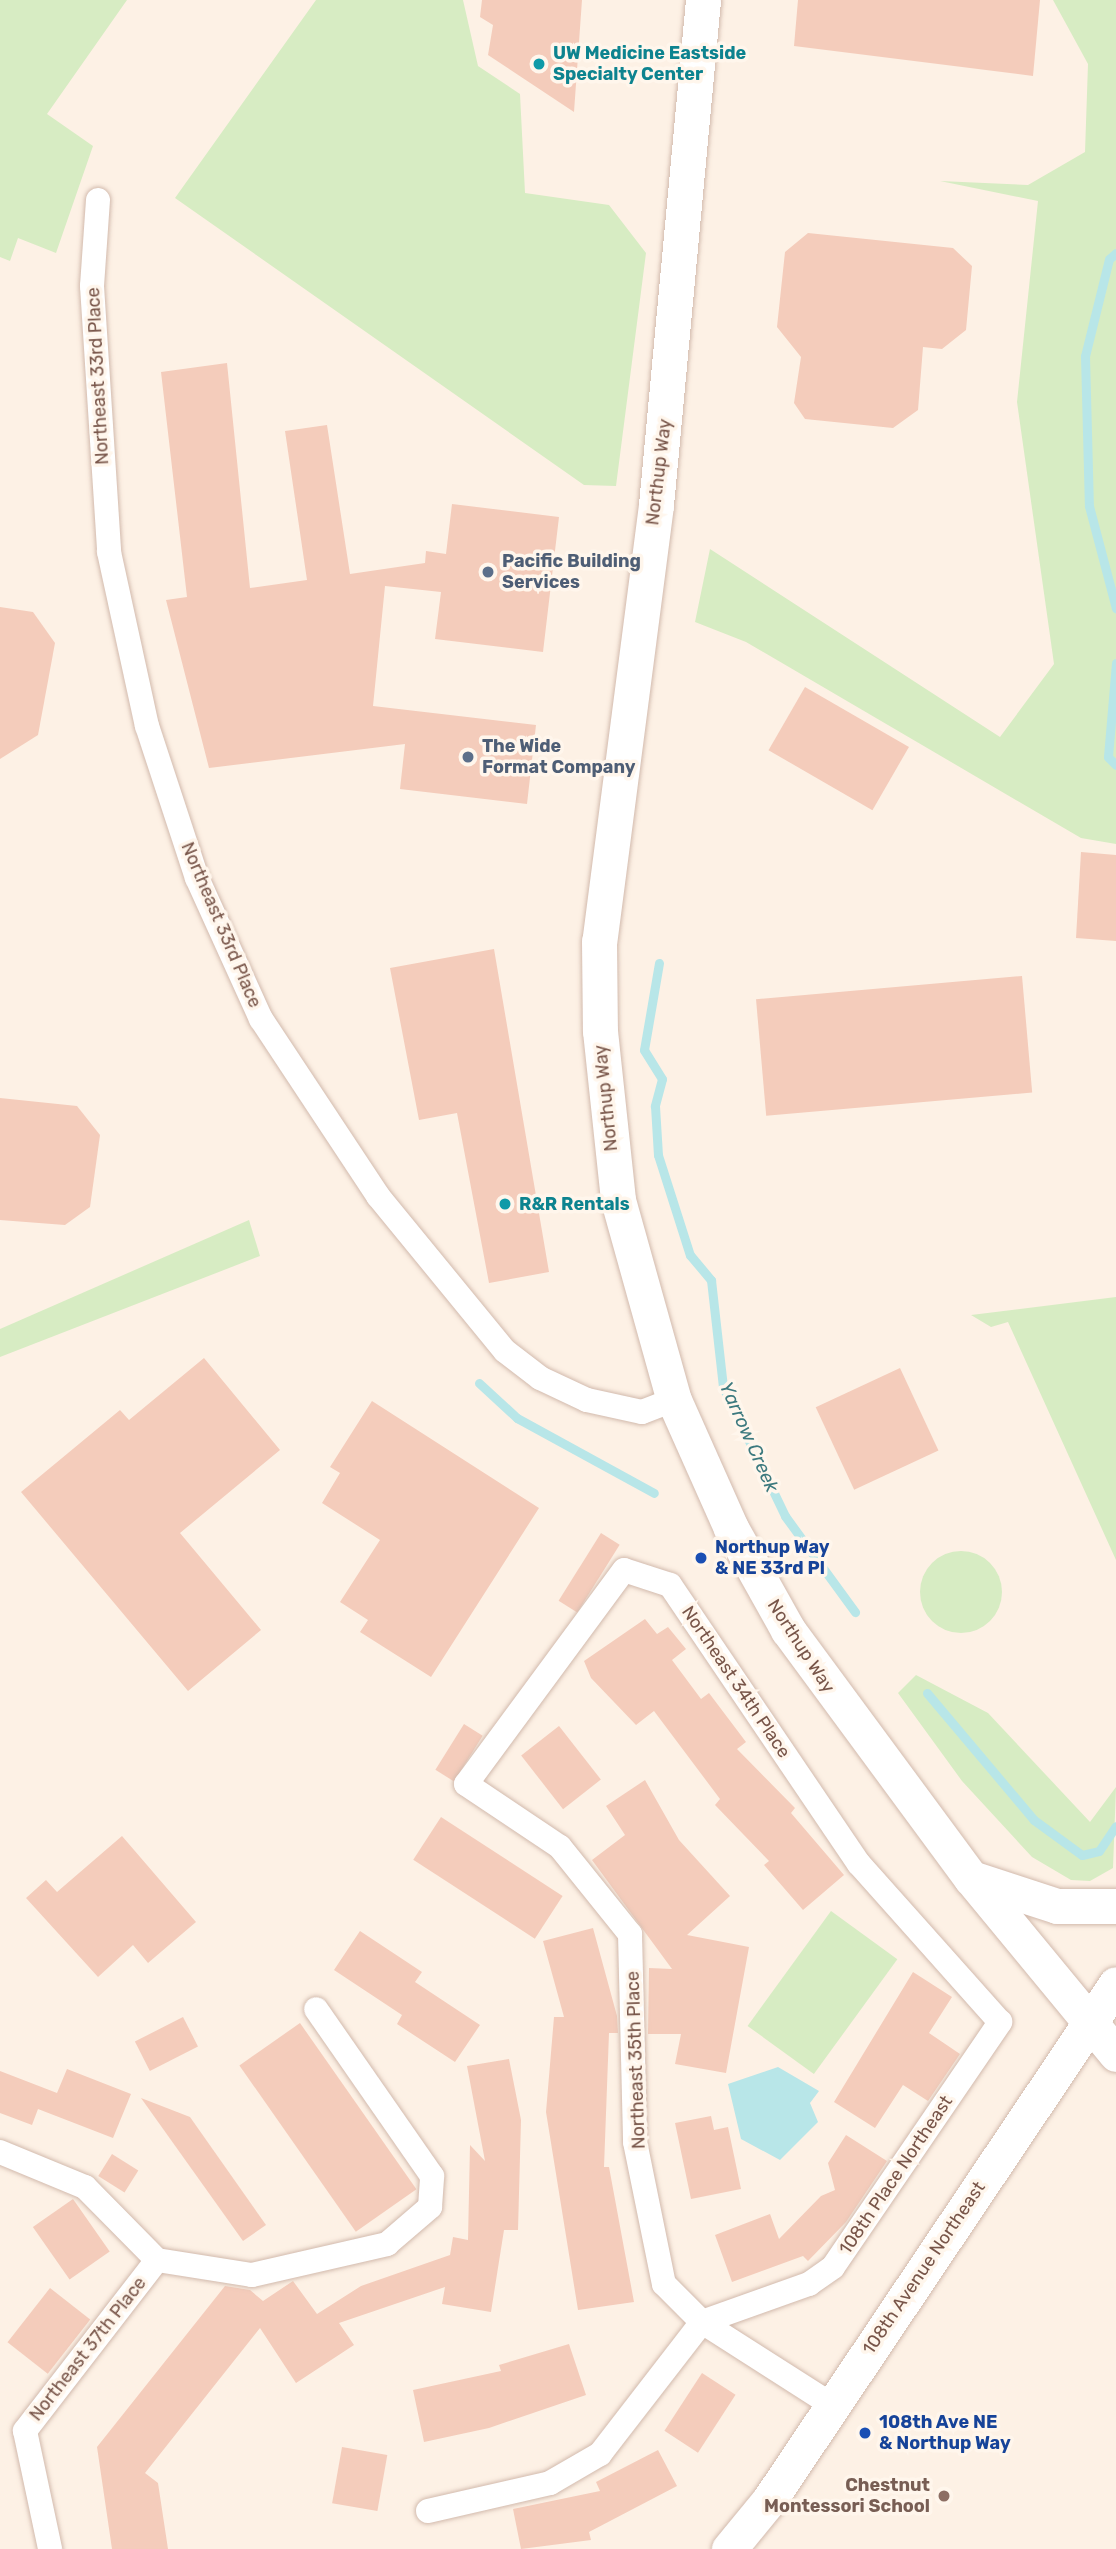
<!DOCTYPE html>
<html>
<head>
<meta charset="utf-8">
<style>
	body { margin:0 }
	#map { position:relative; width:1116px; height:2549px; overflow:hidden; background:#fdf1e5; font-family:Rubik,sans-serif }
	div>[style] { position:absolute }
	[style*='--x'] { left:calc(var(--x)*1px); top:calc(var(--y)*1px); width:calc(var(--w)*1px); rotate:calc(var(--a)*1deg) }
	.green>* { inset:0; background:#d7ecc3; transform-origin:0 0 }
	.round { border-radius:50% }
	.water>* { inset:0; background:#b8e6e8 }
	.stream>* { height:9px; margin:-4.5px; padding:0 4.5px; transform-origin:4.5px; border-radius:4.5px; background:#b8e6e8 }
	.building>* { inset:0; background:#f4ccbb; transform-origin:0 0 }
	.roads { filter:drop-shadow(0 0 2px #d2baad) drop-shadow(0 0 2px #d2baad) }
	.minor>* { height:24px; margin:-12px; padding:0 12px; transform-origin:12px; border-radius:12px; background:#fff }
	.secondary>* { height:35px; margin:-17.5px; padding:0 17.5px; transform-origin:17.5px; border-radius:17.5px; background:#fff }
	.dots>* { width:19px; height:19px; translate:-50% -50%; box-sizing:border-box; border:4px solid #fff6ec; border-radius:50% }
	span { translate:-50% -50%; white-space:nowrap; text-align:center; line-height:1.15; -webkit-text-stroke:7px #fff6ec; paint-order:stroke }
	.culture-label { font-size:18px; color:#0d838f; font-weight:700 }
	.left { translate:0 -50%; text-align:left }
	.street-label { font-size:18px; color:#785549 }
	.service-label { font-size:18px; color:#4e5e75; font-weight:700 }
	.transit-label { font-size:18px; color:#164399; font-weight:700 }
	.education-label { font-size:18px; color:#785e54; font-weight:700 }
	.right { translate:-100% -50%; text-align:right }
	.water-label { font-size:19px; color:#3c797e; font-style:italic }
</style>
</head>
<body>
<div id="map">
	<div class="green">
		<i style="clip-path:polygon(0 0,127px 0,47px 114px,93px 146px,56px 253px,18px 238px,10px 261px,0 257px)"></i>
		<i style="clip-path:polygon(316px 0,463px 0,478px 66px,520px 94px,525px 193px,609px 205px,646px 253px,616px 486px,584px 485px,175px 198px)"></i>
		<i style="clip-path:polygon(1053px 0,1116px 0,1116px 844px,1081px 838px,746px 642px,695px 622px,710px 549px,1000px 737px,1054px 664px,1017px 402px,1038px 201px,940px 181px,1028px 185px,1085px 152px,1088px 64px)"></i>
		<i style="clip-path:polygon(249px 1220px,260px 1256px,0 1357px,0 1329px)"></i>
		<i style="clip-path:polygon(1116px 1297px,1116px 1560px,1008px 1322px,991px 1327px,971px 1315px)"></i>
		<i class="round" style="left:920px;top:1551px;width:82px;height:82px"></i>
		<i style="clip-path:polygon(916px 1675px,988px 1713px,1090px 1822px,1116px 1787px,1113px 1868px,1090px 1881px,1071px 1880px,1032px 1857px,962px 1781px,898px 1693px)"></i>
		<i style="left:831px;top:1911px;width:82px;height:142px;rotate:36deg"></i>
	</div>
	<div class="water">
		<i style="clip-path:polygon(778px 2067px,819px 2091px,810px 2103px,818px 2122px,780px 2160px,741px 2139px,728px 2084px)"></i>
	</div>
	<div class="stream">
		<i style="--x:1116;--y:253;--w:9;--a:139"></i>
		<i style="--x:1109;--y:259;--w:100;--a:103.9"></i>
		<i style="--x:1085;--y:356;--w:150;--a:88.5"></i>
		<i style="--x:1089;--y:506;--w:106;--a:75.2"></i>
		<i style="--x:1116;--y:663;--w:94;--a:94.9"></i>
		<i style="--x:1108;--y:757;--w:11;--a:45"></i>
		<i style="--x:659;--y:963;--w:88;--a:99.8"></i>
		<i style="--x:644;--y:1050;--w:34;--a:58"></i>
		<i style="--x:662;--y:1079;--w:28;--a:105"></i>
		<i style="--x:655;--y:1106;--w:49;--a:86.5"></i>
		<i style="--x:658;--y:1155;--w:105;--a:72.3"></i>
		<i style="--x:690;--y:1255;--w:33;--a:50"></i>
		<i style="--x:711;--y:1280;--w:108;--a:83.6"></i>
		<i style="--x:723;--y:1387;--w:143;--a:64.3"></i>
		<i style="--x:785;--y:1516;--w:119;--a:53.9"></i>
		<i style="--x:479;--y:1383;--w:52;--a:42.6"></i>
		<i style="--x:517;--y:1418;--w:156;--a:28.7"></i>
		<i style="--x:927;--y:1693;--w:166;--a:49.9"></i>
		<i style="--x:1034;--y:1820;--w:59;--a:36.1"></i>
		<i style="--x:1082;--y:1855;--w:17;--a:-13"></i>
		<i style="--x:1099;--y:1851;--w:30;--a:-56"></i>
	</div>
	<div class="building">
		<i style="clip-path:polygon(482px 0,582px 0,574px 112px,488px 55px,493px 25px,480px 17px)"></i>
		<i style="clip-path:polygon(798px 0,1040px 0,1033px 76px,794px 46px)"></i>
		<i style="clip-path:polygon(808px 233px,953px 248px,972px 266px,966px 330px,942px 349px,923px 347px,918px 410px,893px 428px,805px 419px,794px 403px,801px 357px,777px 327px,785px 252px)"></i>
		<i style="clip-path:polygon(227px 363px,250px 588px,307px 580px,285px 431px,327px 425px,350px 574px,425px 563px,426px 551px,446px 554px,452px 504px,559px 517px,543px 652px,435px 639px,441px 592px,385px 586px,373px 706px,536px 725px,527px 804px,400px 789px,405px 744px,209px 768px,166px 600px,187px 597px,161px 372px)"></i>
		<i style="clip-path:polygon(0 607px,33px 612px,55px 643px,38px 735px,0 759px)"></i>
		<i style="left:805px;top:687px;width:120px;height:73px;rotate:30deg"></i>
		<i style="clip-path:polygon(1081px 852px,1116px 855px,1116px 941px,1076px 938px)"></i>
		<i style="clip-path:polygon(494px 949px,549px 1272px,489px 1283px,457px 1113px,419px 1120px,390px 968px)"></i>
		<i style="left:1022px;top:976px;width:117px;height:267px;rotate:85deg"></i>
		<i style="clip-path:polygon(0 1098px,77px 1106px,100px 1135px,90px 1207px,65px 1225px,0 1220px)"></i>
		<i style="clip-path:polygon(204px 1358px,280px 1450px,180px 1533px,261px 1630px,188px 1691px,21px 1492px,120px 1410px,129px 1420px)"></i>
		<i style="left:900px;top:1368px;width:91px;height:93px;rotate:65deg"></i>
		<i style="clip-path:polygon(372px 1401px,539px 1508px,431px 1677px,360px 1632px,368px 1620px,340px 1602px,380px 1540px,322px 1503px,340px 1473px,330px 1467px)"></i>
		<i style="left:601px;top:1533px;width:22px;height:80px;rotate:32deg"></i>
		<i style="clip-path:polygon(645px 1619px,657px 1634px,668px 1627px,686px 1649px,672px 1660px,701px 1699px,709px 1693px,746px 1742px,737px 1749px,795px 1808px,791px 1813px,844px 1875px,803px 1910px,764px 1865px,769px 1861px,715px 1805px,720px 1799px,654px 1711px,636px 1725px,591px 1678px,584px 1661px)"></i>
		<i style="left:464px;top:1724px;width:22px;height:54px;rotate:32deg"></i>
		<i style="left:559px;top:1726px;width:68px;height:48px;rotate:52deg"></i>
		<i style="clip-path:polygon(645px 1780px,679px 1840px,730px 1896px,687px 1935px,749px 1947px,726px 2073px,675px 2064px,681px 2034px,648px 2034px,649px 1968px,672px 1969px,592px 1860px,625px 1835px,606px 1806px)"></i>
		<i style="left:441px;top:1817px;width:145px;height:51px;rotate:33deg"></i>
		<i style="clip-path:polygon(122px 1836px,196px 1922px,148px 1963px,133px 1945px,98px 1977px,26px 1898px,46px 1880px,57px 1892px)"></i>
		<i style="clip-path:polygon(593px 1928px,617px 2016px,618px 2033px,609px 2033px,604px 2167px,609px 2167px,634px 2302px,578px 2310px,546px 2112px,554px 2017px,564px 2017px,543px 1941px)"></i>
		<i style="clip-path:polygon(360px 1931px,422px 1972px,415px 1982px,480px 2025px,455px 2062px,397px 2024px,402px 2015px,334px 1970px)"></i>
		<i style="clip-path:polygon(913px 1972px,952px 1997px,929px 2033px,960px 2054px,928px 2101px,903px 2085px,875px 2128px,834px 2102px)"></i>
		<i style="left:183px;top:2017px;width:33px;height:54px;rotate:63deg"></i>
		<i style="left:300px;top:2023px;width:203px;height:74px;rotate:55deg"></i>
		<i style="clip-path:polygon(509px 2059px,521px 2120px,518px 2230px,504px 2230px,491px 2312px,442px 2304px,445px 2287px,339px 2323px,354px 2345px,296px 2383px,260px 2328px,145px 2473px,158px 2483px,168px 2549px,112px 2549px,97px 2447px,225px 2286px,250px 2290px,263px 2301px,293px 2281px,317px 2314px,361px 2286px,450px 2255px,453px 2237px,468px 2240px,470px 2145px,485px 2161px,467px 2066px)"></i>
		<i style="clip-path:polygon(67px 2069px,131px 2094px,113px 2138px,38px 2109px,32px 2125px,0 2113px,0 2071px,57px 2093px)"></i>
		<i style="clip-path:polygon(141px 2098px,190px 2117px,266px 2225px,243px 2241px)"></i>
		<i style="clip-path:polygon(711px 2116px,714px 2130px,728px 2127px,741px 2189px,691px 2199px,675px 2123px)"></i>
		<i style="clip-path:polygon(846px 2135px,887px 2161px,846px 2222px,808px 2261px,803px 2256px,732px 2282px,715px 2235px,770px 2214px,779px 2239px,821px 2196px,835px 2190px,828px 2163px)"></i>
		<i style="left:112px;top:2154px;width:31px;height:26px;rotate:32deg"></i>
		<i style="left:73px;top:2199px;width:64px;height:49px;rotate:55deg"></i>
		<i style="left:50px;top:2288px;width:51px;height:69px;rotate:38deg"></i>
		<i style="clip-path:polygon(569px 2344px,586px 2395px,489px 2428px,424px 2442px,413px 2390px,501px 2371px,499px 2365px)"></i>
		<i style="left:702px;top:2373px;width:40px;height:69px;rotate:33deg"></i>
		<i style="left:342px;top:2447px;width:46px;height:57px;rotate:10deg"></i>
		<i style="clip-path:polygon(658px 2450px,677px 2486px,589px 2532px,591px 2540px,521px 2549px,513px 2509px,600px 2491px,596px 2482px)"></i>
	</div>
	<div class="roads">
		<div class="minor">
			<i style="--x:98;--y:200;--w:86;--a:94"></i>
			<i style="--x:92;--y:286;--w:267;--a:86.3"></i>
			<i style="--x:109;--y:552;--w:178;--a:77.7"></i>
			<i style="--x:147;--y:726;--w:160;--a:71.8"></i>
			<i style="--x:197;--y:878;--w:155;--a:65.6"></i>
			<i style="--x:261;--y:1019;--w:212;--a:56.5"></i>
			<i style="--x:378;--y:1196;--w:200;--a:50.7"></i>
			<i style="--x:505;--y:1351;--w:44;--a:37.6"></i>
			<i style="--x:540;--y:1378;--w:52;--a:25.1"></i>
			<i style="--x:587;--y:1400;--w:56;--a:12.3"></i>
			<i style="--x:642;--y:1412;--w:34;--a:-21"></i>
			<i style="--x:0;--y:2152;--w:92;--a:22.4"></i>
			<i style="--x:85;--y:2187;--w:103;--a:45.4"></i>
			<i style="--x:157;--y:2260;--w:216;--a:127.7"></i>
			<i style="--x:25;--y:2431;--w:121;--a:78"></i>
			<i style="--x:157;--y:2260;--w:96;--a:9"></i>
			<i style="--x:252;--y:2275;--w:139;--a:-12.9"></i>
			<i style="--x:387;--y:2244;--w:57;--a:-40.7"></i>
			<i style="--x:430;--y:2207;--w:31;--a:-86"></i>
			<i style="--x:432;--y:2176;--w:203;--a:-124.8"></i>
			<i style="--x:428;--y:2511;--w:125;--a:-12.9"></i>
			<i style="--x:550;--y:2483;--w:58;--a:-30.1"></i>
			<i style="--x:600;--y:2454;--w:167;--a:-52.3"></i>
			<i style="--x:702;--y:2322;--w:114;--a:-19.6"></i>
			<i style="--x:809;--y:2284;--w:29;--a:-35"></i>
			<i style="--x:833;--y:2267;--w:297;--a:-55.7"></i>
			<i style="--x:1000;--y:2022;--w:212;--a:-131.7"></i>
			<i style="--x:859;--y:1864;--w:337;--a:-124.1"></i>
			<i style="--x:670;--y:1585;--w:48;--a:-161.9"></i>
			<i style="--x:624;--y:1570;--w:266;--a:126.4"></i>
			<i style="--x:466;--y:1784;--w:113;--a:33.8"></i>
			<i style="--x:560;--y:1847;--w:112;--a:51.2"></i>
			<i style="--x:630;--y:1934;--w:208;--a:88.6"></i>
			<i style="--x:635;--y:2142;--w:145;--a:78.5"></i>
			<i style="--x:664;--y:2284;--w:54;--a:45"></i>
			<i style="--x:702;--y:2322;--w:154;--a:32.6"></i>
		</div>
		<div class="secondary">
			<i style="--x:703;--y:0;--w:507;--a:95.32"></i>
			<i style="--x:656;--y:505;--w:440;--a:97.4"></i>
			<i style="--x:599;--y:941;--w:90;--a:89.4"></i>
			<i style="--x:600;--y:1031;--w:170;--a:83.9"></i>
			<i style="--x:618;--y:1200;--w:208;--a:74.4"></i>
			<i style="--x:674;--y:1400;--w:140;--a:66"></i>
			<i style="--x:731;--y:1528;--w:117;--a:60.8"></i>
			<i style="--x:788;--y:1630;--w:308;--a:53.6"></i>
			<i style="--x:971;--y:1878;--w:228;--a:50.5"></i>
			<i style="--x:971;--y:1878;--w:90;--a:18"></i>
			<i style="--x:1057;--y:1906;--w:59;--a:0"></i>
			<i style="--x:729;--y:2549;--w:65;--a:-50.6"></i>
			<i style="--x:770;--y:2499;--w:620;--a:-56.11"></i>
		</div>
	</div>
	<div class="dots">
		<i style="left:539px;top:64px;background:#0f9aa8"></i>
		<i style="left:488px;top:572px;background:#5c6f8a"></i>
		<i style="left:468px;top:757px;background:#5c6f8a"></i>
		<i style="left:505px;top:1204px;background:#0f9aa8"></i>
		<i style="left:701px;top:1558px;background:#1a4fb4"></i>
		<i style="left:865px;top:2433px;background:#1a4fb4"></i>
		<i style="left:944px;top:2496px;background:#8d6e63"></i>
	</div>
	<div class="culture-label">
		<span class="left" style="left:553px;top:64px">UW Medicine Eastside<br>Specialty Center</span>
		<span class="left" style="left:519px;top:1204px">R&amp;R Rentals</span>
	</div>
	<div class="street-label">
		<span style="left:98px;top:376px;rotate:-93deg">Northeast 33rd Place</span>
		<span style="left:659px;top:472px;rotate:-83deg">Northup Way</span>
		<span style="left:221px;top:925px;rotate:67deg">Northeast 33rd Place</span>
		<span style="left:606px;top:1098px;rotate:-96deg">Northup Way</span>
		<span style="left:801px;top:1646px;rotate:57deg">Northup Way</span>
		<span style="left:736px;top:1682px;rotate:56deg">Northeast 34th Place</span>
		<span style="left:636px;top:2060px;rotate:-92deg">Northeast 35th Place</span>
		<span style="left:896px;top:2175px;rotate:-56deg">108th Place Northeast</span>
		<span style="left:924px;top:2268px;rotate:-56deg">108th Avenue Northeast</span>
		<span style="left:88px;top:2349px;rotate:-52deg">Northeast 37th Place</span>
	</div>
	<div class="service-label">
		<span class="left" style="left:502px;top:572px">Pacific Building<br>Services</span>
		<span class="left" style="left:482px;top:757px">The Wide<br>Format Company</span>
	</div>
	<div class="transit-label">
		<span class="left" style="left:715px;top:1558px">Northup Way<br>&amp; NE 33rd Pl</span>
		<span class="left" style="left:879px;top:2433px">108th Ave NE<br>&amp; Northup Way</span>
	</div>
	<div class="education-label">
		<span class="right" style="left:930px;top:2496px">Chestnut<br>Montessori School</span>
	</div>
	<div class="water-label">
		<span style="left:749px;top:1437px;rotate:66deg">Yarrow Creek</span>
	</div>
</div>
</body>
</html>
